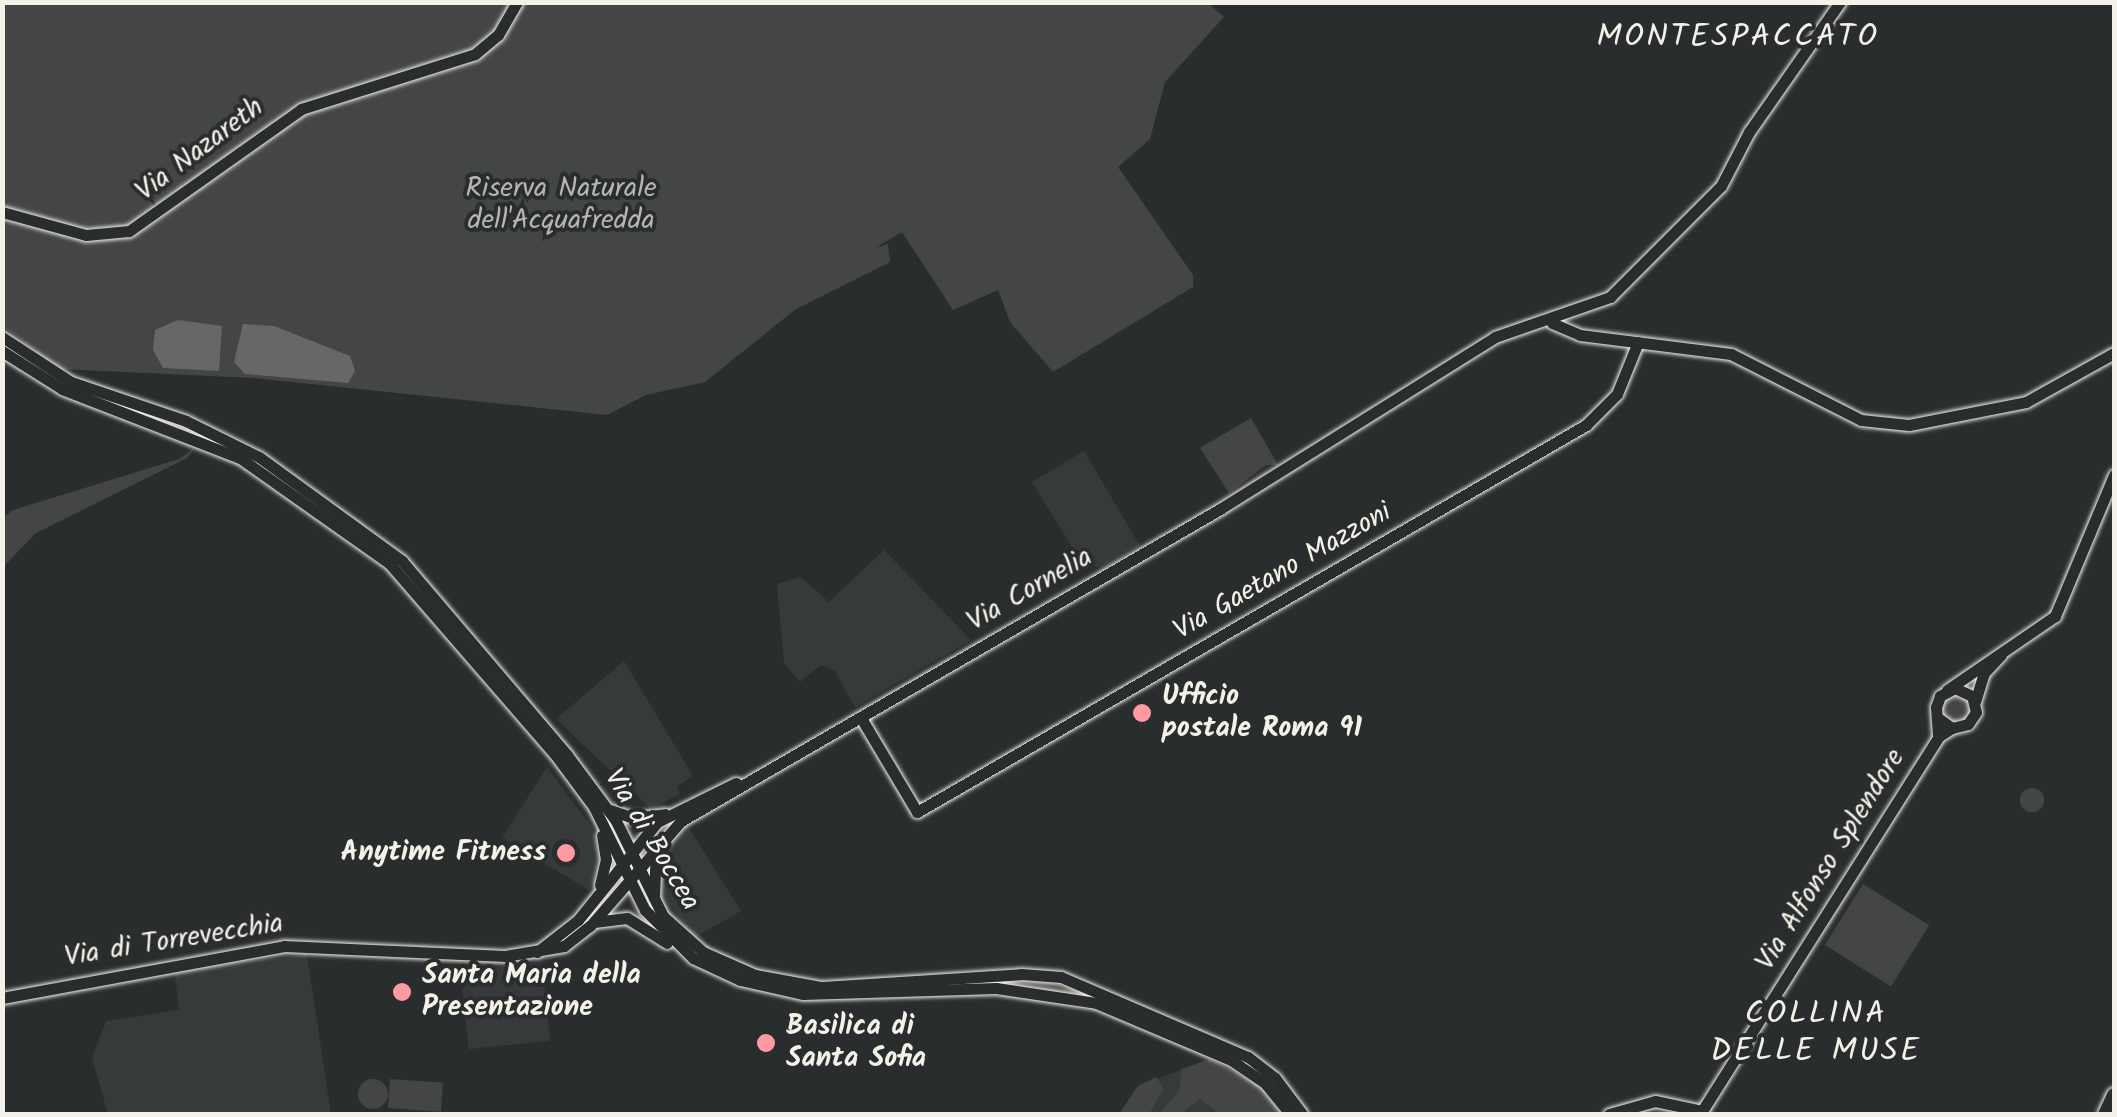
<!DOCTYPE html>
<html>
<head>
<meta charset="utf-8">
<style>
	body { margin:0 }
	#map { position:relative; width:2117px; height:1117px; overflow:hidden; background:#2a2d2e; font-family:Kalam,sans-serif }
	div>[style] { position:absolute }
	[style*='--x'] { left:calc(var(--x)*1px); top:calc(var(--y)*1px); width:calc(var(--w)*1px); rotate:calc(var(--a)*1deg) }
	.built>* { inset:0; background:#373a3a; transform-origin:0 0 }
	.green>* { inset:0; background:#444645; transform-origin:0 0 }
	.round { border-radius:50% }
	.water>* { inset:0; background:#676866 }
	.roads { filter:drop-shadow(0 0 2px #f4f1e8) drop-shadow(0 0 2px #f4f1e8) }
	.secondary>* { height:11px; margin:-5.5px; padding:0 5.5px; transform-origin:5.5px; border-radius:5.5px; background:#2a2d2e }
	.highway>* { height:15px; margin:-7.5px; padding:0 7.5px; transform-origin:7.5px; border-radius:7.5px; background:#2a2d2e }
	.dots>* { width:28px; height:28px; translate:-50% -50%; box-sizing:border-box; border:5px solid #2a2d2e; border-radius:50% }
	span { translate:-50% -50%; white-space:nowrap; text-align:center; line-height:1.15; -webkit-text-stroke:8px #2a2d2e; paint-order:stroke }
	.street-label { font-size:28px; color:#f4f1e8 }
	.park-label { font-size:28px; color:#b6b5af }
	.poi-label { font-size:28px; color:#f4f1e8; font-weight:700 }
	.left { translate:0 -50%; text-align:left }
	.right { translate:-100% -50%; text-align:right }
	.quarter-label { font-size:32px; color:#f4f1e8; letter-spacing:2.5px }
	.frame { position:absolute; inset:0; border:5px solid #f4f1e8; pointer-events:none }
</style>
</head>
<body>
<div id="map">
	<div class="built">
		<i style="clip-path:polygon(1084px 451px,1140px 546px,1105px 568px,1082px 563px,1032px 482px)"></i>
		<i style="clip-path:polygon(884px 550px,971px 640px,855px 707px,835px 671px,821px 665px,800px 682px,784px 663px,777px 584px,800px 577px,829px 602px)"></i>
		<i style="clip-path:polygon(624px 661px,693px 776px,677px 786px,680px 794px,651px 809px,556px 719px)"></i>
		<i style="clip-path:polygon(547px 767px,592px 827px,599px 857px,589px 890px,502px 838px)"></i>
		<i style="clip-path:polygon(687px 825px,741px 911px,694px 938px,663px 896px,657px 874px,666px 840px)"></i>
		<i style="clip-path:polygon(307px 955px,331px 1114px,108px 1114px,92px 1058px,106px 1021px,179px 1010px,174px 969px)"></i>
		<i style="left:542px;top:963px;width:78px;height:82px;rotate:84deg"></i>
		<i style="clip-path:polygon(1210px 1059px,1258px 1085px,1282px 1114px,1119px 1114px,1138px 1086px)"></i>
	</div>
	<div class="green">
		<i style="clip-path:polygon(2px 3px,1208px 3px,1224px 17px,1165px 82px,1150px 139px,1118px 167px,1193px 275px,1193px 287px,1053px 372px,1010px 322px,998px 290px,953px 310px,902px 232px,875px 248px,888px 244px,890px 262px,796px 309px,705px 382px,646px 395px,607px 415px,254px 378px,59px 369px,3px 326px)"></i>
		<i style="clip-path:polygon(1251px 418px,1278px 465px,1266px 465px,1229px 493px,1200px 448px)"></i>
		<i style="clip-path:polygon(195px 448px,187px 458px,36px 533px,3px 567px,3px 518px,13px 510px,179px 459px)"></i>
		<i class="round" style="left:1942px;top:694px;width:28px;height:28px"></i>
		<i class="round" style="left:2020px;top:788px;width:24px;height:24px"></i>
		<i style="left:1863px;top:884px;width:78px;height:72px;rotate:32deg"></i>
		<i style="clip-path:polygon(1038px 979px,1102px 997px,956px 984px,1023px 978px)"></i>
		<i style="clip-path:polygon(1210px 1059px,1258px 1085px,1282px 1114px,1220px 1114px,1200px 1099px,1180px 1114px,1159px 1114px,1180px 1090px,1181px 1069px)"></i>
		<i style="clip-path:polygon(1156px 1077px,1164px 1089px,1149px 1114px,1119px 1114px,1138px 1086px)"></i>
		<i class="round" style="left:358px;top:1079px;width:30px;height:30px"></i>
		<i style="left:390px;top:1079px;width:53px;height:29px;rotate:4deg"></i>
	</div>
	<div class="water">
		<i style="clip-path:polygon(178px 320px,222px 326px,219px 371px,163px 368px,153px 350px,155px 330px)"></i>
		<i style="clip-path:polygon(243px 324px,274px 326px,350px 356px,355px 371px,348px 383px,245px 374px,234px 362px)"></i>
	</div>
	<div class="roads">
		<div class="secondary">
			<i style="--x:2;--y:212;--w:87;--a:15.3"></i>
			<i style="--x:86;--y:235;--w:43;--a:-5.3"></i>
			<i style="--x:129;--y:231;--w:211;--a:-35.3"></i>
			<i style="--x:301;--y:109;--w:182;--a:-17.5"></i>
			<i style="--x:475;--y:54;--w:30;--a:-40"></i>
			<i style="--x:498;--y:35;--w:38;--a:-60"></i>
			<i style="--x:1552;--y:323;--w:30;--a:23"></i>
			<i style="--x:1580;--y:335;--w:152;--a:7.2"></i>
			<i style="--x:1731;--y:354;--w:146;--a:26.9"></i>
			<i style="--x:1861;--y:420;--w:48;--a:5.9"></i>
			<i style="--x:1909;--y:425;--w:119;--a:-11.1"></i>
			<i style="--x:2026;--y:402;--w:101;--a:-29.1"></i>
			<i style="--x:2;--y:337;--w:82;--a:33.1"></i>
			<i style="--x:71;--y:382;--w:121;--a:18.7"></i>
			<i style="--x:186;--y:421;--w:81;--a:26.3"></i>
			<i style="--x:259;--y:457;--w:177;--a:36"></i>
			<i style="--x:402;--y:561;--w:255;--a:49.6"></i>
			<i style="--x:567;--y:755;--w:82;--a:53.4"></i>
			<i style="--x:616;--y:821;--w:106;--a:63.7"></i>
			<i style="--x:663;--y:916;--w:54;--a:42"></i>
			<i style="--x:703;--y:952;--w:57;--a:23.9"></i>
			<i style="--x:755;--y:975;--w:68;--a:10.2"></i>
			<i style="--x:822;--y:987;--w:199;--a:-3.7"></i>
			<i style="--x:1021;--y:974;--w:40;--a:4.3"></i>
			<i style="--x:1061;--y:977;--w:203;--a:23.2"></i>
			<i style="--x:1248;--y:1057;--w:34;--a:38"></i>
			<i style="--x:1275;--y:1078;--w:45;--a:53.1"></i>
			<i style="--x:2;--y:351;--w:71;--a:32.3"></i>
			<i style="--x:62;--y:389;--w:191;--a:21.2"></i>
			<i style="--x:240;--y:458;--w:184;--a:35.2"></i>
			<i style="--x:390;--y:564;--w:255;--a:49.1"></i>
			<i style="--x:557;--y:757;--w:62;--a:53.5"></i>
			<i style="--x:594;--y:807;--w:115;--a:63.7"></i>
			<i style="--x:645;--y:910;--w:68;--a:45"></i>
			<i style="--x:693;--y:958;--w:52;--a:25.1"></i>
			<i style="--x:740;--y:980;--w:65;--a:12.5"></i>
			<i style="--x:803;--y:994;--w:193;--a:-1.8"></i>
			<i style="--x:996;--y:988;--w:101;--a:8.5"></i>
			<i style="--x:1096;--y:1003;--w:147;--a:22.9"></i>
			<i style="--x:1231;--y:1060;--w:41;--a:34.1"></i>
			<i style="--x:1265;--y:1083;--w:40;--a:51"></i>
			<i style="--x:1947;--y:690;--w:131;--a:-34.4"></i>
			<i style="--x:2055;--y:616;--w:153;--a:-67.3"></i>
			<i style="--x:1975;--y:702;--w:30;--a:-73"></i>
			<i style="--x:1984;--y:673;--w:25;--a:-47"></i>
			<i style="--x:861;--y:718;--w:109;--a:59.2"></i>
			<i style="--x:917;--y:812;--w:773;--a:-30.05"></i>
			<i style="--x:1586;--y:425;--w:44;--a:-45"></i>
			<i style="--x:1617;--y:394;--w:56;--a:-68"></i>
			<i style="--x:1938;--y:718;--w:17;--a:36"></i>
			<i style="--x:1952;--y:728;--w:16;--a:-14"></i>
			<i style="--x:1968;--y:724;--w:14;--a:-56"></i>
			<i style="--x:1976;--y:712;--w:16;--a:-104"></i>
			<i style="--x:1972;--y:696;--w:19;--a:-155"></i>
			<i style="--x:1955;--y:688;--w:17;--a:152"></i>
			<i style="--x:1940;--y:696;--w:12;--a:110"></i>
			<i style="--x:1936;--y:707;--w:30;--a:86"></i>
			<i style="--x:610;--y:810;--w:24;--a:19"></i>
			<i style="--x:633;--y:818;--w:32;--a:-7"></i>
			<i style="--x:600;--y:885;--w:26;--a:-77"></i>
			<i style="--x:606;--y:860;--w:25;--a:-99"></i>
			<i style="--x:654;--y:898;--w:51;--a:-87.8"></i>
			<i style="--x:594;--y:922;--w:33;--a:-7"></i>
			<i style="--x:627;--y:918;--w:47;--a:32"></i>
			<i style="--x:537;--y:952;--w:52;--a:-38"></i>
			<i style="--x:578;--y:920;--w:126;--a:-51.1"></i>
			<i style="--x:657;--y:822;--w:88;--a:-26.3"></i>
			<i style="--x:2;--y:998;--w:287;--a:-10.4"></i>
			<i style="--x:284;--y:946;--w:221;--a:2.6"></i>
			<i style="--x:505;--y:956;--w:60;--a:-9.6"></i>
			<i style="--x:564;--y:946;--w:33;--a:-38"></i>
			<i style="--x:590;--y:926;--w:139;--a:-49.1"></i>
			<i style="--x:681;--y:821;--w:623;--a:-30.06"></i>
			<i style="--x:1220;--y:509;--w:324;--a:-32"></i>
			<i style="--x:1495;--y:337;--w:122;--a:-19.2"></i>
			<i style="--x:1610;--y:297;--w:157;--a:-45"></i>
			<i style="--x:1721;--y:186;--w:61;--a:-62.6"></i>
			<i style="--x:1749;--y:132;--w:159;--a:-55"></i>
			<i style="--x:1609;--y:1114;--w:48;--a:-15.8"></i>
			<i style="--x:1655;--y:1101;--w:48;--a:12"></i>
			<i style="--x:1702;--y:1111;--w:442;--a:-57.7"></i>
			<i style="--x:1938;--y:737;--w:17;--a:-33"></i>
		</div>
		<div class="highway">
			<i style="--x:2105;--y:1114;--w:21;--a:-65"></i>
		</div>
	</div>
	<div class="dots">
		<i style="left:1142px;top:713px;background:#ff9aa2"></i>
		<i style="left:566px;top:853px;background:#ff9aa2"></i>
		<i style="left:402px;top:992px;background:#ff9aa2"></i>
		<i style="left:766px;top:1043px;background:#ff9aa2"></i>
	</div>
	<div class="street-label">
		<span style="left:200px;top:150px;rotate:-37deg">Via Nazareth</span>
		<span style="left:1283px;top:572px;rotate:-30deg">Via Gaetano Mazzoni</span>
		<span style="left:1030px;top:590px;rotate:-30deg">Via Cornelia</span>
		<span style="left:651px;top:840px;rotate:59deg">Via di Boccea</span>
		<span style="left:1831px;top:860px;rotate:-58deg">Via Alfonso Splendore</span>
		<span style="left:174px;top:941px;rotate:-9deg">Via di Torrevecchia</span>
	</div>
	<div class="park-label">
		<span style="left:561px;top:205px">Riserva Naturale<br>dell'Acquafredda</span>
	</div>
	<div class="poi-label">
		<span class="left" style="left:1162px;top:713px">Ufficio<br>postale Roma 91</span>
		<span class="right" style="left:546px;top:853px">Anytime Fitness</span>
		<span class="left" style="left:422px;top:992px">Santa Maria della<br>Presentazione</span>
		<span class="left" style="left:786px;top:1043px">Basilica di<br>Santa Sofia</span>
	</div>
	<div class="quarter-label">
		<span style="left:1738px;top:38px">MONTESPACCATO</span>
		<span style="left:1816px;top:1034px">COLLINA<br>DELLE MUSE</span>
	</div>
	<div class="frame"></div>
</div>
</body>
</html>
